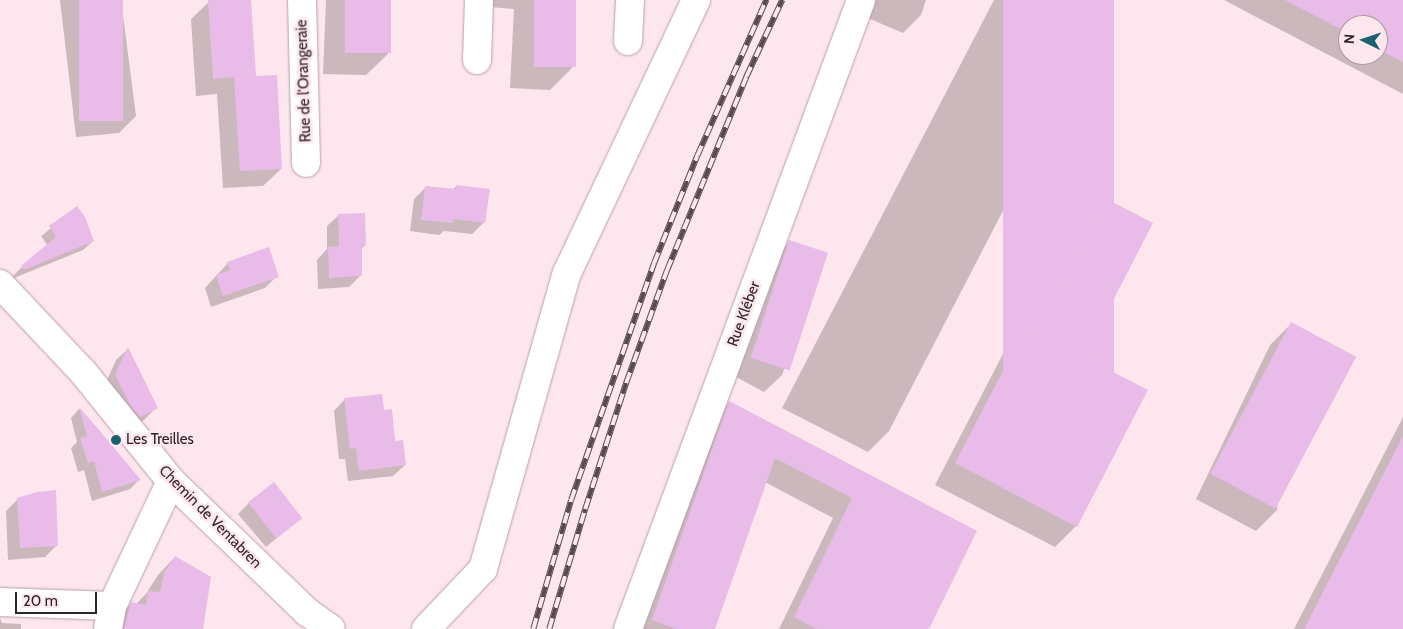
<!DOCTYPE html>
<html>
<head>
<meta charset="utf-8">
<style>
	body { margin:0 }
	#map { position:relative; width:1403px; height:629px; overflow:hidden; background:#fde6ed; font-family:Cabin,sans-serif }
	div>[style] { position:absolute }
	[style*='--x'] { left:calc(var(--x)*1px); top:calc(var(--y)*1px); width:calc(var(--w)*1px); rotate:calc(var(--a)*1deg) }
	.shadow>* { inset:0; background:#0003 }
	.building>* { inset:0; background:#e9bbe8; transform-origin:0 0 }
	.roads { filter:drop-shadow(0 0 1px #ba9fa9) drop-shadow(0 0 1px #ba9fa9) }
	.street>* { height:28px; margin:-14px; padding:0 14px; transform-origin:14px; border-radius:14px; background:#fff }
	.secondary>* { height:28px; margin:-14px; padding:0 14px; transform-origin:14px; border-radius:14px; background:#fff }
	.rail>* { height:5.5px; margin-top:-2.75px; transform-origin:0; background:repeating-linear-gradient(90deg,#fde6ed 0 11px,#584b4f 0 22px); box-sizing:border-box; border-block:1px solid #584b4f }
	.dots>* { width:14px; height:14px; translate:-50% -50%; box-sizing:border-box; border:2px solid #fde6ed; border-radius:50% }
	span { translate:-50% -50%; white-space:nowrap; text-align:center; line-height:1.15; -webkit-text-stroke:5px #fde6ed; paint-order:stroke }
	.street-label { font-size:15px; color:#2e2427 }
	.poi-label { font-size:15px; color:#2e2427 }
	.left { translate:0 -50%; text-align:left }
	.north { position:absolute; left:1338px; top:15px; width:50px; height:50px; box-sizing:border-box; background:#fde6ed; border:1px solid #aa989e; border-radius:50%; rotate:274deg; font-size:14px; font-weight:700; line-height:20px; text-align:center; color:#2e2427 }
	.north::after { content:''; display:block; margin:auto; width:18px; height:22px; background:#186070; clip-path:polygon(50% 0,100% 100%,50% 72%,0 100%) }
	.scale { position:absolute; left:15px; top:592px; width:82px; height:22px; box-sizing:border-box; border:2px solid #2e2427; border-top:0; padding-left:6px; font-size:15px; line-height:18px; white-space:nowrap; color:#2e2427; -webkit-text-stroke:4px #fde6ed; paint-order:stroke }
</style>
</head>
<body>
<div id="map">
	<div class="shadow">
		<i style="clip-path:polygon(60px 0,121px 0,136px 116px,119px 133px,76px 137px)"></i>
		<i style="clip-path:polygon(250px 0,255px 78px,281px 169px,263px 186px,223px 188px,217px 94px,196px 96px,191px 19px,209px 2px)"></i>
		<i style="clip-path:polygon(326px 0,390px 0,388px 54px,366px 75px,323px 74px)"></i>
		<i style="clip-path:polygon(491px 0,575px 0,572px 68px,550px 90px,510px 88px,514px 9px,490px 7px)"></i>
		<i style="clip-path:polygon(869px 0,926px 0,921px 15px,903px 33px,863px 16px)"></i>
		<i style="clip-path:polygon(994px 0,1112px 0,889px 431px,868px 452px,782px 408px)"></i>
		<i style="clip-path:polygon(evenodd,1224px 0,1403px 0,1403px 94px,1224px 0,1348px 25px,1378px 25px,1378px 55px,1348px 55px,1348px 25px)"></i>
		<i style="clip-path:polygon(457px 186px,484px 222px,472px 234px,444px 231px,439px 235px,410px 231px,414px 199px,426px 187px,452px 190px)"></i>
		<i style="clip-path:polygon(1102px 197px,1082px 358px,1076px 526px,1055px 547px,935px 485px,1005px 350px,1019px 336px,1080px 219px)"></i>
		<i style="clip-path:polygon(77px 208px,93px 241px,83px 250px,14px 278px,13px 276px,22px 267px,48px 246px,41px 236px)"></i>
		<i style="clip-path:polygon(339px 215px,365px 245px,361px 249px,361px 275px,349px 287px,318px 289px,317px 260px,327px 249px,327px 226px)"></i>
		<i style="clip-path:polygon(789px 242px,826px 254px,782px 375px,764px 392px,729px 373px,772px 259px)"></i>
		<i style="clip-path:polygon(228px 263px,277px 276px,265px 288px,211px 307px,205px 288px)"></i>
		<i style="clip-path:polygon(1291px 324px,1277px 510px,1256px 531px,1196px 499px,1270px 345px)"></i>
		<i style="clip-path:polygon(128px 349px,156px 408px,144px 420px,127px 428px,104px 387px,116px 360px)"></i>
		<i style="clip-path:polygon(345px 399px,383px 411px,405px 465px,393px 476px,348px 481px,345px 459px,339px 459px,334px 411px)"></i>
		<i style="clip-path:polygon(730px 402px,976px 531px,928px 629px,779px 629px,833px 518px,765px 482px,713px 629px,637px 629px,710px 421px)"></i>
		<i style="clip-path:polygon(79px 409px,139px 480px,130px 489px,92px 501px,84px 470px,78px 472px,71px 448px,77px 442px,71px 418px)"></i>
		<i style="clip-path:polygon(1403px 417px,1403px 629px,1294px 629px)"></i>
		<i style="clip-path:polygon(18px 499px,57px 545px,45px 557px,8px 560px,6px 511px)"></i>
		<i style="clip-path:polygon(249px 503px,301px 518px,266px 547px,238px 514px)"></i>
		<i style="clip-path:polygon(175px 557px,202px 629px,112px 629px,114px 621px,131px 604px,136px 604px,146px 594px,158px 575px)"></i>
		<i style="clip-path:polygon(0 618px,2px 623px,21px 624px,21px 629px,0 629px)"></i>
	</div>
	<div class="building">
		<i style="left:79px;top:0;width:44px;height:121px"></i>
		<i style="clip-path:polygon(208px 0,251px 0,256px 76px,277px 75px,282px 169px,240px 171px,234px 77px,213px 79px)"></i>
		<i style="left:345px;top:0;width:46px;height:53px"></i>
		<i style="left:534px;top:0;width:42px;height:67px"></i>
		<i style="left:1003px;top:0;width:111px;height:435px"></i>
		<i style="clip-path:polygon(1285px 0,1403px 0,1403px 62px,1378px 49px,1378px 25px,1348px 25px,1348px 33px)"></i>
		<i style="clip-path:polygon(456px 185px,490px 189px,485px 223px,453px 219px,453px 223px,421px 220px,425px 186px,456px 189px)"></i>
		<i style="clip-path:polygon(1101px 196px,1153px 223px,1084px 357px,1148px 390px,1077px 527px,955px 463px,1026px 327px,1032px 330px)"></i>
		<i style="clip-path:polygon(77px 206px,85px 217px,94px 241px,24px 270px,21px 266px,56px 237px,49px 226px)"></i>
		<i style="clip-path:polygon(365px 213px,366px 245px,362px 245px,362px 276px,329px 278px,328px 247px,339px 246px,338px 214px)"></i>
		<i style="left:789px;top:240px;width:41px;height:124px;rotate:18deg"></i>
		<i style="clip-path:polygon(269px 247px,279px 277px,223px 296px,216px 275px,230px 270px,227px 262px)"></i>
		<i style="left:1291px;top:322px;width:74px;height:172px;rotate:28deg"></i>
		<i style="clip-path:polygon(128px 347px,158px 408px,140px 417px,130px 405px,115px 374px)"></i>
		<i style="clip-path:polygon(382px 394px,384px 410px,392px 409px,395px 441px,403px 440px,406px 465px,359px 471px,356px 448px,350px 449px,344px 398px)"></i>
		<i style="clip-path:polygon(729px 401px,977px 531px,929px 629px,817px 629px,794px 617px,852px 498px,775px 458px,715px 629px,676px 629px,652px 620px)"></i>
		<i style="clip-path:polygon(79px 407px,100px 431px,141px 480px,102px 492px,94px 461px,88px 463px,80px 438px,87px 436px)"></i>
		<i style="clip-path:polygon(1403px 436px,1403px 629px,1304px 629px)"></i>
		<i style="left:274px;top:482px;width:46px;height:33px;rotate:52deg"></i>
		<i style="clip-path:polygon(56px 490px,58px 546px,20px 548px,17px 498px,37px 492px)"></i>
		<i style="clip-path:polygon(175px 556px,211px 577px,203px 629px,124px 629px,131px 602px,146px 605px,148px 591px,160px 592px,164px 573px)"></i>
	</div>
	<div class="roads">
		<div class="street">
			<i style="--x:302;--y:0;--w:163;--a:88.6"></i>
			<i style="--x:628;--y:41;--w:41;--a:-87.2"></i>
			<i style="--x:477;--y:60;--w:60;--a:-88.1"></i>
			<i style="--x:0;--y:284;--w:121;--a:46.7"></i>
			<i style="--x:83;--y:372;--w:140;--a:51.1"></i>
			<i style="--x:171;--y:481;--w:189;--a:43.9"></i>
			<i style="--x:307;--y:612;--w:29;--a:35"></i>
			<i style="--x:0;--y:602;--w:112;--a:2"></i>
			<i style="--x:108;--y:629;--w:23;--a:-80"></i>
			<i style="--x:112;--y:606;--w:138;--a:-64.7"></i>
			<i style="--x:426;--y:629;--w:83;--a:-46.5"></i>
			<i style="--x:483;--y:569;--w:308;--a:-74.2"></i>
			<i style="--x:567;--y:273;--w:302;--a:-64.7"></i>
		</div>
		<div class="secondary">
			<i style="--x:628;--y:629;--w:671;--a:-69.67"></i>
		</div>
	</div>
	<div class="rail">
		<i style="--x:533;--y:629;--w:134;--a:-73.6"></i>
		<i style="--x:571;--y:500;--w:251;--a:-70.7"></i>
		<i style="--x:654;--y:263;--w:115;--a:-68.1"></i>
		<i style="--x:697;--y:156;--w:171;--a:-66.1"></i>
		<i style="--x:549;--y:629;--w:125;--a:-73.3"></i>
		<i style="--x:585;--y:509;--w:133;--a:-72"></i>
		<i style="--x:626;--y:383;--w:120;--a:-70.1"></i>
		<i style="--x:667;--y:270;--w:209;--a:-67.7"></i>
		<i style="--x:746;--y:77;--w:85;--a:-64.9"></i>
	</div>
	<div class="dots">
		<i style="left:116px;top:440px;background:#186070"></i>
	</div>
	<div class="street-label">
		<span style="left:304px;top:81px;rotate:-92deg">Rue de l'Orangeraie</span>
		<span style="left:744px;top:314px;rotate:-70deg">Rue Kléber</span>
		<span style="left:210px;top:517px;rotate:45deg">Chemin de Ventabren</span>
	</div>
	<div class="poi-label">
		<span class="left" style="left:126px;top:440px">Les Treilles</span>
	</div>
	<div class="north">N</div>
	<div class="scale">20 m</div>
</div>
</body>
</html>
